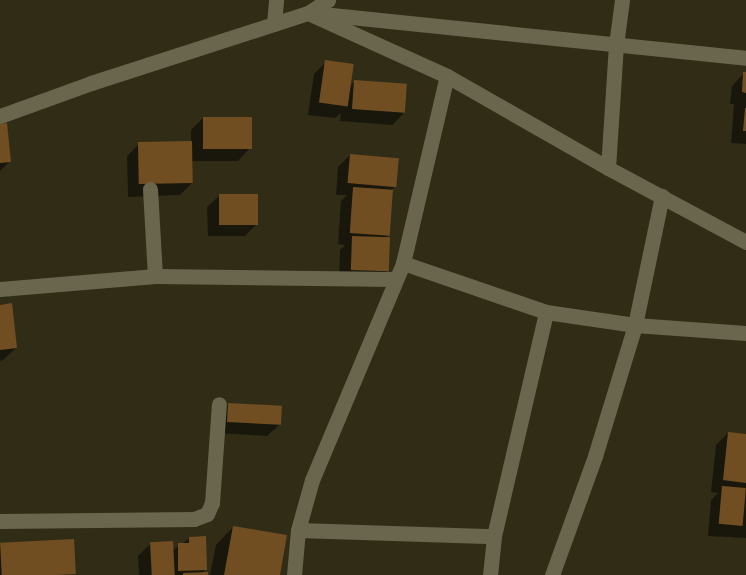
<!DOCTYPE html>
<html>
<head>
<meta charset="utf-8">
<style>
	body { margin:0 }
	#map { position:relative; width:746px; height:575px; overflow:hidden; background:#302c16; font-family:"Roboto Serif",serif }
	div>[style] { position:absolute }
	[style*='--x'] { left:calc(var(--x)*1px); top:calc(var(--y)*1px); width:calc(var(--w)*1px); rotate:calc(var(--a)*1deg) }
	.shadow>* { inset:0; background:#0007 }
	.building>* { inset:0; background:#714e22; transform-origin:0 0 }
	.minor>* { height:15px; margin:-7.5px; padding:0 7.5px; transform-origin:7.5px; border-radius:7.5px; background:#6a664e }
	span { translate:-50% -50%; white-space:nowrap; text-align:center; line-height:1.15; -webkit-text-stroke:4.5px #16140b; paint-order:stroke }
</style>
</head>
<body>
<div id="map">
	<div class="shadow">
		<i style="clip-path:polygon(326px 62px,350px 86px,354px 82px,404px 113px,392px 125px,340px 121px,341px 113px,335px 118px,308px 115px,314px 74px)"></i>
		<i style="clip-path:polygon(744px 73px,746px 74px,746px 144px,731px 143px,734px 104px,730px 104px,732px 86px)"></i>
		<i style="clip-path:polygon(203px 118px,250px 148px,238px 161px,191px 161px,192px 183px,180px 195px,128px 197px,127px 156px,139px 144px,191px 143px,191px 130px)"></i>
		<i style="clip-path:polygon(0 125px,10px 161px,0 171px)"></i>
		<i style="clip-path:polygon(350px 155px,396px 186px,391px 190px,388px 235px,385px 238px,388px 270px,376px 283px,339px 282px,340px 250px,345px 245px,338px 244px,341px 201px,347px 195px,336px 195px,338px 167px)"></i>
		<i style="clip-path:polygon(220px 195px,257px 224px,245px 236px,208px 236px,207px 207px)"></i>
		<i style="clip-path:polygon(0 306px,16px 348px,3px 360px,0 361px)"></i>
		<i style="clip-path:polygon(228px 404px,280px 424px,267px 436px,215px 433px,216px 416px)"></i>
		<i style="clip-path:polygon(728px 433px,746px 435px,746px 538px,708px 536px,711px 500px,718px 493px,711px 492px,716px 445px)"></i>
		<i style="clip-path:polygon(233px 527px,279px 575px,210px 575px,216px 545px)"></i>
		<i style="clip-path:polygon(190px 538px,206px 569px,201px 574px,207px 575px,139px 575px,138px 556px,150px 544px,172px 551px)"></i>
		<i style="clip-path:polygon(0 545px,75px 574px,0 575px)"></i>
	</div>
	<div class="building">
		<i style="left:325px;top:60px;width:29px;height:43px;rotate:8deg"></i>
		<i style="clip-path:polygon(743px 72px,746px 72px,746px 93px,742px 92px)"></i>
		<i style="left:354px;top:80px;width:53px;height:29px;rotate:4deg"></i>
		<i style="clip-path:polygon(745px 108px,746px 108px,746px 131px,743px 131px)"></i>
		<i style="left:203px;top:117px;width:49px;height:32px"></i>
		<i style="clip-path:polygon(7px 123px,11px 162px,0 163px,0 124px)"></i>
		<i style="left:192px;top:141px;width:42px;height:54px;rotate:89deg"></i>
		<i style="left:350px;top:154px;width:49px;height:29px;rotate:5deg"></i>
		<i style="left:353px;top:187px;width:40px;height:46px;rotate:4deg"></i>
		<i style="left:219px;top:194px;width:39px;height:31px"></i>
		<i style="left:352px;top:236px;width:38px;height:34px;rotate:2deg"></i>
		<i style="clip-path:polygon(12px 303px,17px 348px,0 350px,0 305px)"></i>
		<i style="left:228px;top:403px;width:54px;height:19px;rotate:3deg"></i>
		<i style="clip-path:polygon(728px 432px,746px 434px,746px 483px,723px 480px)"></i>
		<i style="left:722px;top:486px;width:24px;height:38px;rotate:5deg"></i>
		<i style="clip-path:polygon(233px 526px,287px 535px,280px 575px,224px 575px)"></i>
		<i style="clip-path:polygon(206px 536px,207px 570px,178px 571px,178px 543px,189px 543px,189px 537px)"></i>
		<i style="left:74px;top:539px;width:35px;height:74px;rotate:87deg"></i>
		<i style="left:173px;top:541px;width:34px;height:23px;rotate:87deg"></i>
		<i style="clip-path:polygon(208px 572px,208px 575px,183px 575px,183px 573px)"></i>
	</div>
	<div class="minor">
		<i style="--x:308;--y:13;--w:153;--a:24.4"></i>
		<i style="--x:447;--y:76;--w:185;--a:29.7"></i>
		<i style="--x:608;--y:168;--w:157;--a:28.2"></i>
		<i style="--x:322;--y:14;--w:426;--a:5.9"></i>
		<i style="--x:274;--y:24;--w:24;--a:-85"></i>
		<i style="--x:0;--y:116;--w:97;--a:-19.9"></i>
		<i style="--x:91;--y:83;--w:228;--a:-17.9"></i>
		<i style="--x:308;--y:13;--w:24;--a:-33"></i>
		<i style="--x:608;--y:168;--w:123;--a:-86.3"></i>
		<i style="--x:616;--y:45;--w:45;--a:-82.4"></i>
		<i style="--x:150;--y:189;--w:87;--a:86.7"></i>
		<i style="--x:403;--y:263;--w:151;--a:18.9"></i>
		<i style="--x:546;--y:312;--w:90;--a:8.3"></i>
		<i style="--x:635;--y:325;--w:111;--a:4.1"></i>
		<i style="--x:0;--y:289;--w:156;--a:-4.8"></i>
		<i style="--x:155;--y:276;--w:240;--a:0.7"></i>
		<i style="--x:0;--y:521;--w:194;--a:-0.6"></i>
		<i style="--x:194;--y:519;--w:14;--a:-21"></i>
		<i style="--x:207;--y:514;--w:12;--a:-66"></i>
		<i style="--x:212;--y:503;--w:99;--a:-86"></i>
		<i style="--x:298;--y:530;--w:196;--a:1.8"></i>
		<i style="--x:294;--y:575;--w:45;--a:-84.9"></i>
		<i style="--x:298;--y:530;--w:52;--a:-74.4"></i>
		<i style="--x:312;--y:480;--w:235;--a:-67.2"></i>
		<i style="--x:403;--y:263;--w:192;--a:-76.8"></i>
		<i style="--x:490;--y:575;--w:39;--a:-84"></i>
		<i style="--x:494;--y:536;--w:230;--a:-76.9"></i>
		<i style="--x:552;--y:575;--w:127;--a:-70.1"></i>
		<i style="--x:595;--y:456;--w:137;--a:-73"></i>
		<i style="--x:635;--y:325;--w:132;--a:-78.2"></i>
	</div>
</div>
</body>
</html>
